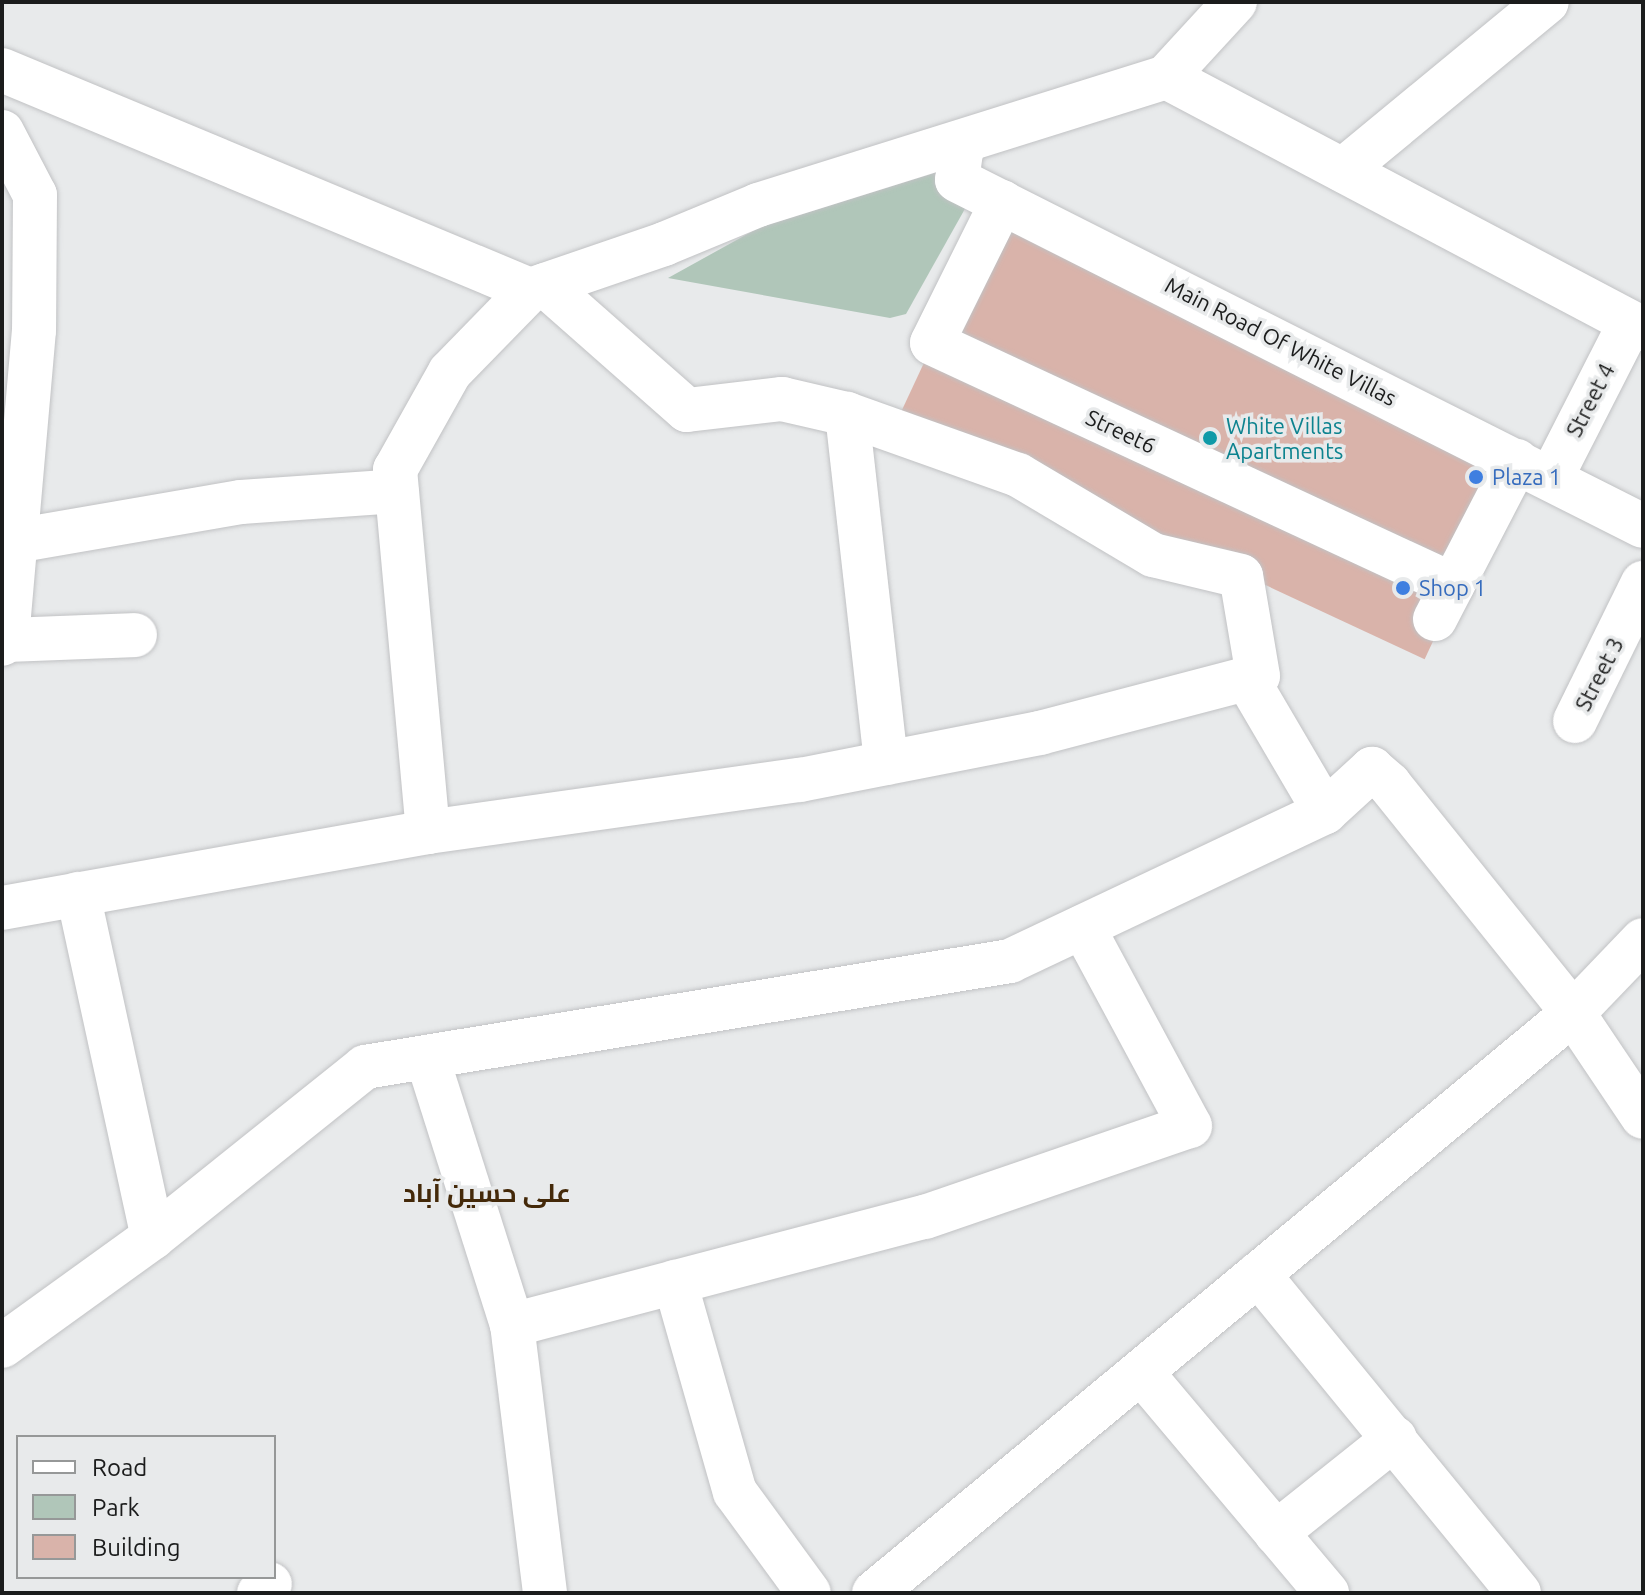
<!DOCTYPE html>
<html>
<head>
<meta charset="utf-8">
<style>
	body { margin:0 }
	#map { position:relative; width:1645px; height:1595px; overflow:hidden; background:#e8eaeb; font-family:Ubuntu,Cairo,sans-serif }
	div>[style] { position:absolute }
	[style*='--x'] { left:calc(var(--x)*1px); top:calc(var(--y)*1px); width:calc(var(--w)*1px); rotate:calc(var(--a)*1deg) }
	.green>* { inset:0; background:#b0c6b9 }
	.building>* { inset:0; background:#d9b3aa; transform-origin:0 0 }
	.roads { filter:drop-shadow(0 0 2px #c1c2c4) drop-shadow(0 0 2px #c1c2c4) }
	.minor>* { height:44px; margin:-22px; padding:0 22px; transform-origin:22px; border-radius:22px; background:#fff }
	.dots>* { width:22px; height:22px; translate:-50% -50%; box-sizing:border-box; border:4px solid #e8eaeb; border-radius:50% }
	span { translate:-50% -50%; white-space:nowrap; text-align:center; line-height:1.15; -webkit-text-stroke:7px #e8eaeb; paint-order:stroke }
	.street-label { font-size:22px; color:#1b1c1c }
	.culture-label { font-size:22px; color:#0d838f }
	.left { translate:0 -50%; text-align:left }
	.shop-label { font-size:22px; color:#366cbe }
	.quarter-label { font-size:26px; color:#442909; font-weight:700 }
	.frame { position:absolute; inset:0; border:4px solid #1b1c1c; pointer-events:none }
	.legend { position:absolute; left:16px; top:1435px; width:260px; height:144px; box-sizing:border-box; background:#e8eaeb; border:2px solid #969898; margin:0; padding:10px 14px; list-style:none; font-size:24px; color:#1b1c1c }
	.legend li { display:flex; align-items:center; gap:16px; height:40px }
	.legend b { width:40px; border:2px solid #969898 }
</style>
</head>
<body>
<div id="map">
	<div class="green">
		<i style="clip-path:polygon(944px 170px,971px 198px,906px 314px,890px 318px,668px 278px,760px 227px)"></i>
	</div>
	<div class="building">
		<i style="left:992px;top:217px;width:579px;height:218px;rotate:25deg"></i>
	</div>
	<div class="roads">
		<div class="minor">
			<i style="--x:2;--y:70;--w:572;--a:22.62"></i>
			<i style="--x:530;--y:290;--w:142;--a:-18.9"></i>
			<i style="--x:664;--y:244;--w:102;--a:-22.5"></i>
			<i style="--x:758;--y:205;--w:428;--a:-17.4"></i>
			<i style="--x:1166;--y:77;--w:539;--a:27.85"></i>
			<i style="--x:1166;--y:77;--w:102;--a:-47.4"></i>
			<i style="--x:2;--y:132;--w:71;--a:62.4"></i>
			<i style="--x:35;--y:195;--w:135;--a:90.4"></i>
			<i style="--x:34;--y:330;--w:311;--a:95"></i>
			<i style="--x:7;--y:640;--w:6;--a:141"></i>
			<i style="--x:961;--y:153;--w:8;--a:-83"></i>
			<i style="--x:962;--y:145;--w:35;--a:98"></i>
			<i style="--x:957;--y:180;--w:768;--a:26.77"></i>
			<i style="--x:1343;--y:170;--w:264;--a:-39.5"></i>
			<i style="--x:1002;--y:202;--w:157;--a:116.4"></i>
			<i style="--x:932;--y:343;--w:574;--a:24.91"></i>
			<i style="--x:545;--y:285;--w:189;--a:41.4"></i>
			<i style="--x:687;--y:410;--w:96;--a:-6.6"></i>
			<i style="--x:782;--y:399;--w:67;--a:13"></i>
			<i style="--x:847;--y:414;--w:351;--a:83.6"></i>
			<i style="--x:1551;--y:478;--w:174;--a:-63"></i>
			<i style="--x:15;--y:541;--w:229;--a:-9.8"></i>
			<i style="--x:241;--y:502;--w:156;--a:-4"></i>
			<i style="--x:1435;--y:619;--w:178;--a:-62.6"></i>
			<i style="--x:7;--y:640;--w:128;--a:-2.2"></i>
			<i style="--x:1575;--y:721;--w:154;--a:-63.8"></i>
			<i style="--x:1325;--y:812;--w:64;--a:-42.5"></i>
			<i style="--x:1372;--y:769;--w:23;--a:41"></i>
			<i style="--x:1389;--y:784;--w:294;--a:51.2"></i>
			<i style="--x:1573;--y:1013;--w:125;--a:56.1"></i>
			<i style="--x:428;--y:832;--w:376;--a:-8"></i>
			<i style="--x:800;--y:780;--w:245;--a:-11.1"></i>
			<i style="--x:1040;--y:733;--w:225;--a:-14.7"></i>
			<i style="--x:1258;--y:676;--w:101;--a:-99.6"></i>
			<i style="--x:1241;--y:576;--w:90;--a:-166.6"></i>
			<i style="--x:1153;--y:555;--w:157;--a:-149.3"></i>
			<i style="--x:1018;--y:475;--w:182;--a:-160.4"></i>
			<i style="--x:78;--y:894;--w:351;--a:77.7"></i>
			<i style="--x:153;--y:1237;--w:272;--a:-38.7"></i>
			<i style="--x:365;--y:1067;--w:654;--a:-9.33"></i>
			<i style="--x:1010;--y:961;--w:348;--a:-25.3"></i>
			<i style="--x:1325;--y:812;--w:154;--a:-120.4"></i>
			<i style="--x:2;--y:908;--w:433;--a:-10.1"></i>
			<i style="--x:428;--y:832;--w:364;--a:-95.2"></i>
			<i style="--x:395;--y:470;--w:112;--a:-60.7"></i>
			<i style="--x:450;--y:372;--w:115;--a:-45.7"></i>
			<i style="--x:427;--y:1057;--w:281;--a:72.4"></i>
			<i style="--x:1258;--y:1274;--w:412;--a:50.7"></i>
			<i style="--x:675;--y:1282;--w:218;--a:74.1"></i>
			<i style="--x:735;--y:1492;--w:125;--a:53.8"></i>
			<i style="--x:2;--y:1346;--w:186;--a:-35.8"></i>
			<i style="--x:1141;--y:1372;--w:289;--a:49.9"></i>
			<i style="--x:1276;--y:1533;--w:152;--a:-38.6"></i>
			<i style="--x:259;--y:1593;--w:14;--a:-39"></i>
			<i style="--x:545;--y:1593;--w:270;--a:-97"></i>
			<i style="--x:512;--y:1325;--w:427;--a:-14.7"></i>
			<i style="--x:925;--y:1217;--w:280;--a:-19"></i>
			<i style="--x:1190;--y:1126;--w:226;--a:-118.3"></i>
			<i style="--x:874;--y:1593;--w:908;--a:-39.68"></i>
			<i style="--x:1573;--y:1013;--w:101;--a:-46.2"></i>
		</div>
	</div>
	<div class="dots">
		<i style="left:1210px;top:438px;background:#0f9aa8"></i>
		<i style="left:1476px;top:477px;background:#3f7fe0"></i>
		<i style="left:1403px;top:588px;background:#3f7fe0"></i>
	</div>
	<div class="street-label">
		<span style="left:1281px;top:341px;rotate:27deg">Main Road Of White Villas</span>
		<span style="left:1590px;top:400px;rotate:-63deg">Street 4</span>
		<span style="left:1121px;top:431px;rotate:25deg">Street6</span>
		<span style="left:1599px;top:674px;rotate:-63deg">Street 3</span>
	</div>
	<div class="culture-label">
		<span class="left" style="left:1226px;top:438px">White Villas<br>Apartments</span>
	</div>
	<div class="shop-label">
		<span class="left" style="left:1492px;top:477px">Plaza 1</span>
		<span class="left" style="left:1419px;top:588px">Shop 1</span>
	</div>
	<div class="quarter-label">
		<span style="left:487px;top:1193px">علی حسین آباد</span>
	</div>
	<div class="frame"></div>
	<ul class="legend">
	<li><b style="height:10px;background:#fff"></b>Road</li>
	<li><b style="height:22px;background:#b0c6b9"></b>Park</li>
	<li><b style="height:22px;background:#d9b3aa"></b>Building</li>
	</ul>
</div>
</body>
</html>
